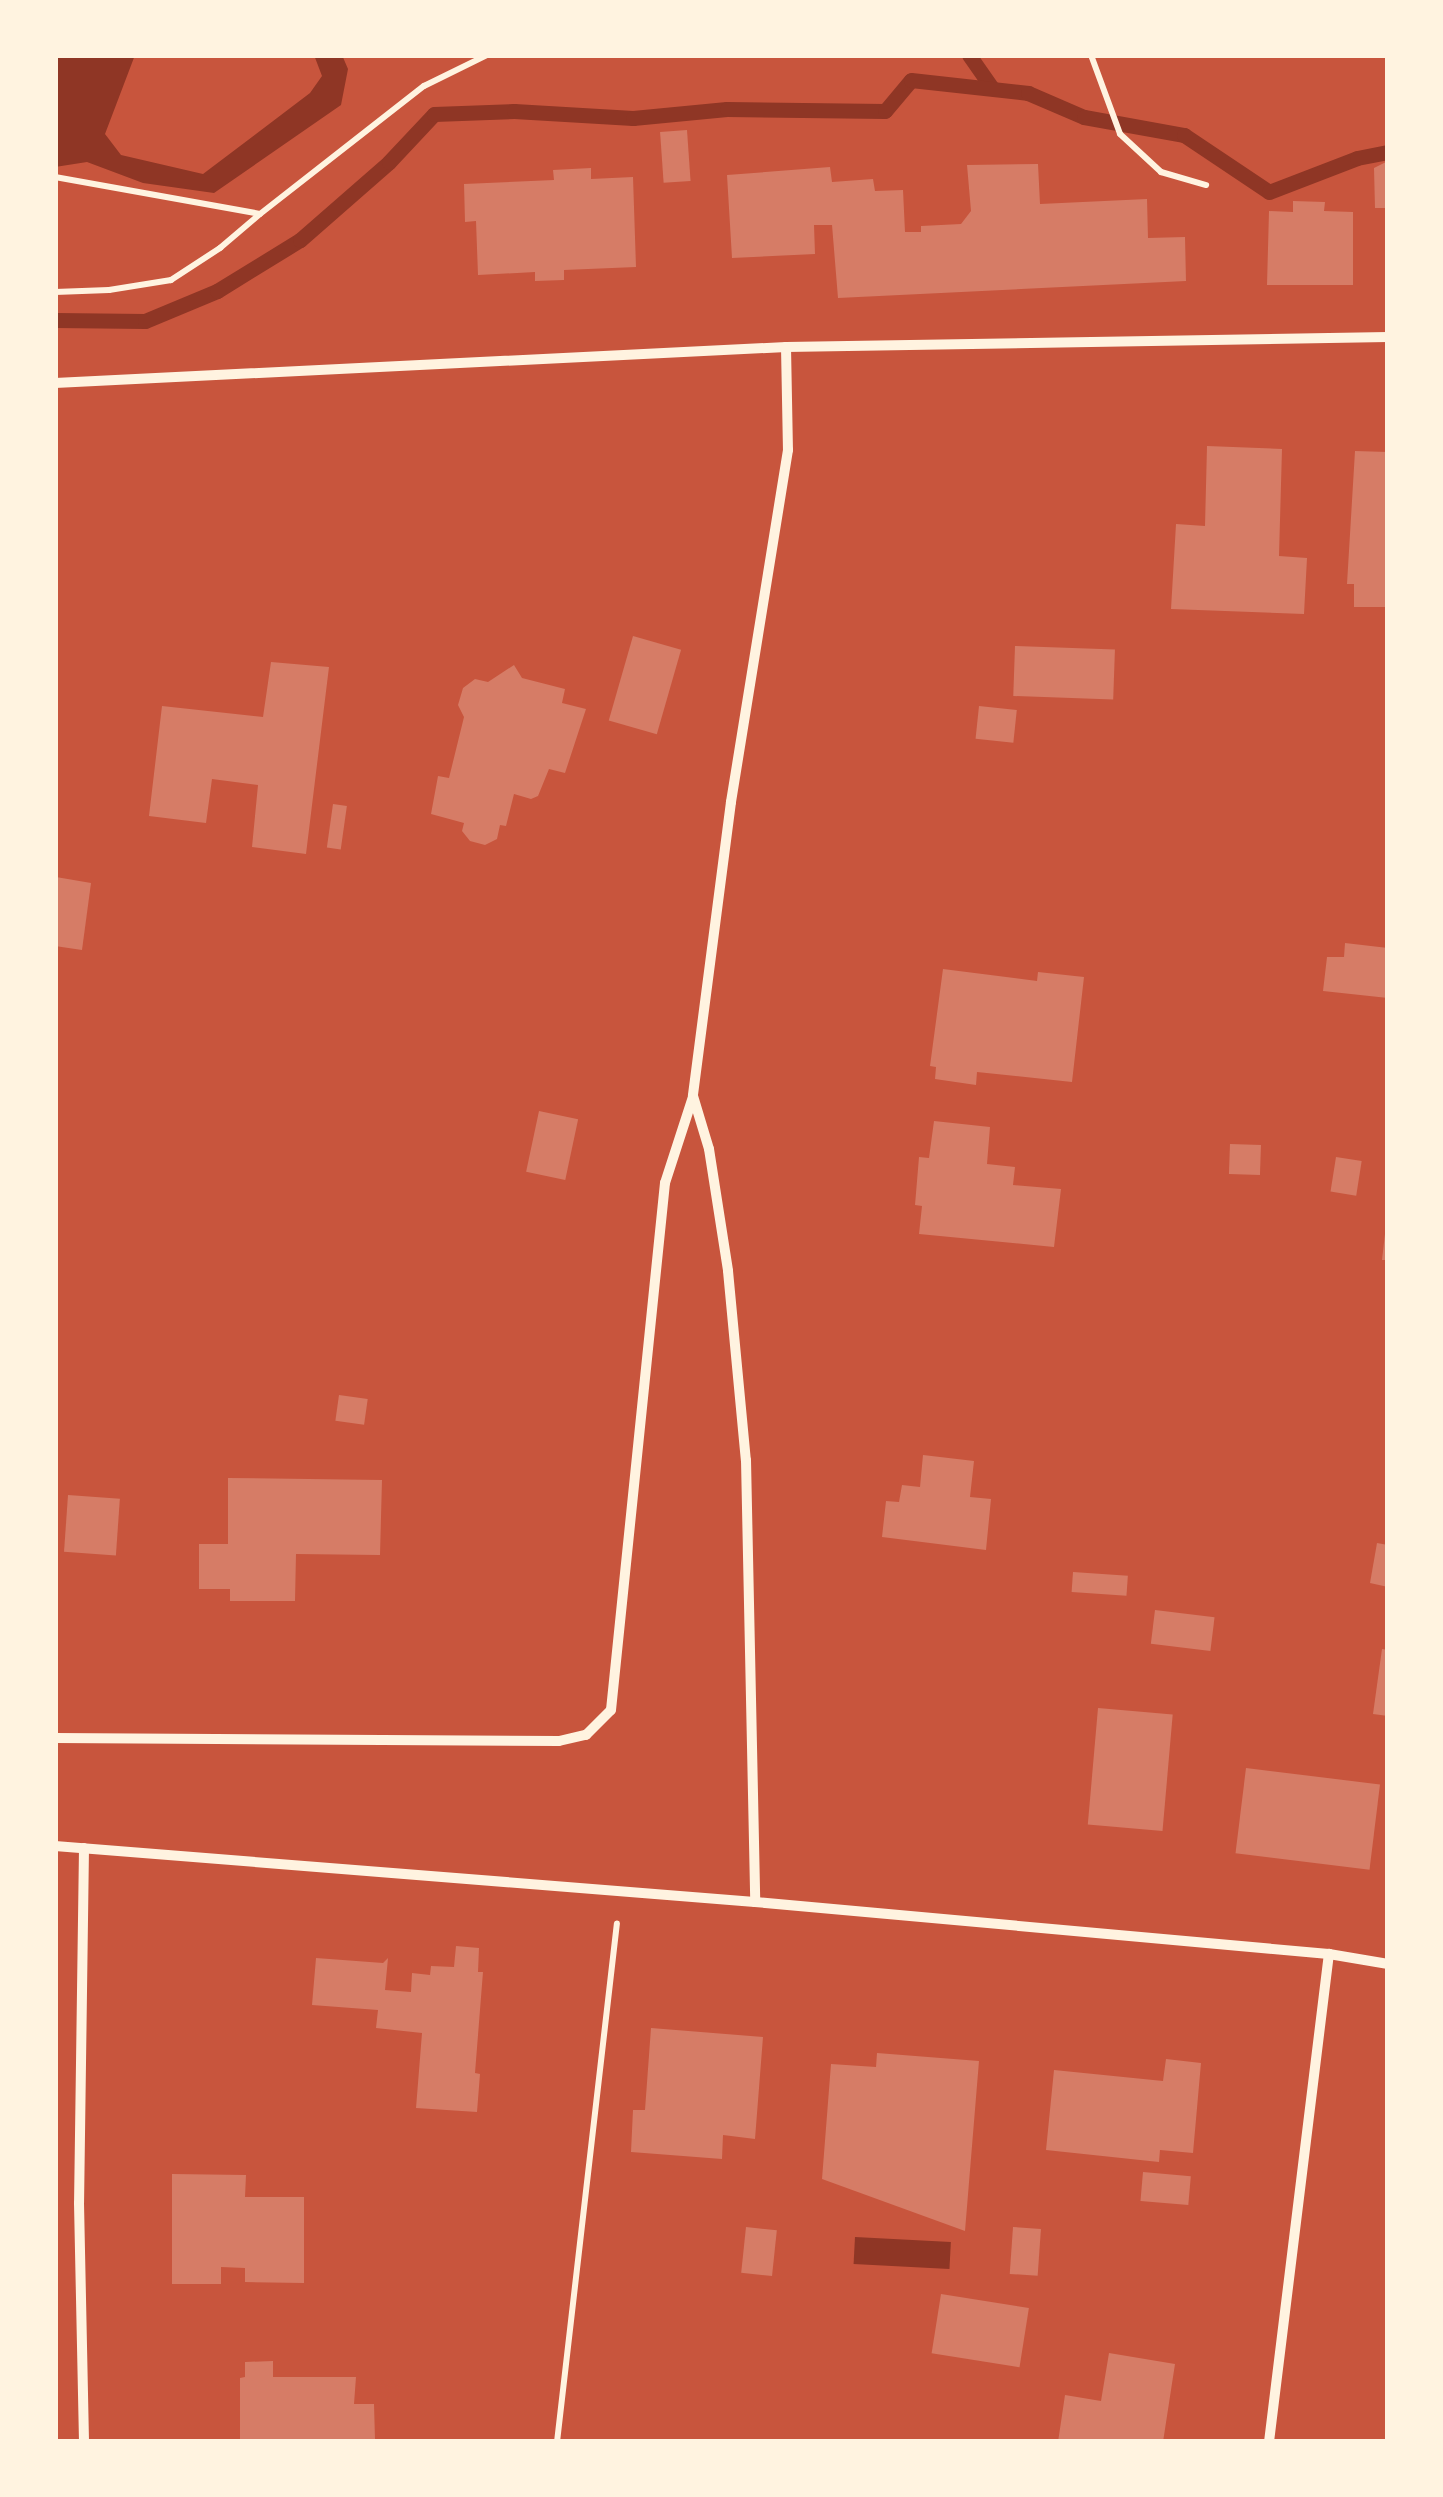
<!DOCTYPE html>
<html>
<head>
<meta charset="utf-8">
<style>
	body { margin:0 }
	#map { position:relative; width:1443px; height:2497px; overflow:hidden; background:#c8553d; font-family:Inter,sans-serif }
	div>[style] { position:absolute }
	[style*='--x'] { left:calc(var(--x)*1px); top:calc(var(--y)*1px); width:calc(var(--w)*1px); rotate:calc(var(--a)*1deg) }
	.water>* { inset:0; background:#8f3625; transform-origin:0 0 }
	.stream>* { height:15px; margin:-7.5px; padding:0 7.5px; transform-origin:7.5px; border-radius:7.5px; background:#8f3625 }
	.building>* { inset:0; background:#d67c66; transform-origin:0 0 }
	.path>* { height:6px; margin:-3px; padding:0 3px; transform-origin:3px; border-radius:3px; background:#fff3e0 }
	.minor>* { height:10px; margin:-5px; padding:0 5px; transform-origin:5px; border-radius:5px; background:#fff3e0 }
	span { translate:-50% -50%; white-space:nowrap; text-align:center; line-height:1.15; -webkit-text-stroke:8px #fff3e0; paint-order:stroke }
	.frame { position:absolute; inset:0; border:58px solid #fff3e0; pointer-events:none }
</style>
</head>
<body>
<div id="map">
	<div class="water">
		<i style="clip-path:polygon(55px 55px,135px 55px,105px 134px,121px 155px,203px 174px,310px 93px,322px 76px,314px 55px,342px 55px,348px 69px,341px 105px,214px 193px,143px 183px,87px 162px,55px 167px)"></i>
		<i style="left:855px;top:2237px;width:96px;height:27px;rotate:3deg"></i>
	</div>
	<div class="stream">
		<i style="--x:969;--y:55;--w:40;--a:55.1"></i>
		<i style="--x:55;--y:320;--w:90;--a:0.6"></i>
		<i style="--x:145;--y:321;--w:78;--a:-22.6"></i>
		<i style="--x:217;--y:291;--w:97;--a:-31.6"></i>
		<i style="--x:300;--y:240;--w:118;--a:-41.2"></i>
		<i style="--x:389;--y:162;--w:66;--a:-46.8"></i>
		<i style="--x:434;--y:114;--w:80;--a:-2.1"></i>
		<i style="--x:514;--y:111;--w:119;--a:3.4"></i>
		<i style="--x:633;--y:118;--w:94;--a:-5.5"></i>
		<i style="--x:727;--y:109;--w:158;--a:0.7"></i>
		<i style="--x:885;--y:111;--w:40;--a:-50"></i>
		<i style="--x:911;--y:80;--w:118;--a:6.3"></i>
		<i style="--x:1028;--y:93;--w:61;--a:23.2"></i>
		<i style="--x:1084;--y:117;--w:102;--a:10.2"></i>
		<i style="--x:1184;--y:135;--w:102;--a:33.8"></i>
		<i style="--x:1269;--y:192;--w:94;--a:-21.1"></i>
		<i style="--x:1357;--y:158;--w:32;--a:-11"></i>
	</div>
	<div class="building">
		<i style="left:687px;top:130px;width:51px;height:27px;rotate:86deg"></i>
		<i style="clip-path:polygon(1388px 161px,1388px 208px,1375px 208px,1374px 168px)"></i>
		<i style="clip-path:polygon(1038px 164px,1040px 204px,1147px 199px,1148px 238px,1185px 237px,1186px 281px,838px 298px,832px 225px,814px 225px,815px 254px,732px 258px,727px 175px,830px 167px,832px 182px,873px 179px,875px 191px,903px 190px,905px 232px,921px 232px,921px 226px,961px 224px,971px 211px,967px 165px)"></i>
		<i style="clip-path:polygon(591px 168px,591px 179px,633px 177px,636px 267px,564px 270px,564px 280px,535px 281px,535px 272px,478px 275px,476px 221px,465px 222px,464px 184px,554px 180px,553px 170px)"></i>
		<i style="clip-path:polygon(1293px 201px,1325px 202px,1324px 211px,1353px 212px,1353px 285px,1267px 285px,1269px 211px,1293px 212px)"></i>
		<i style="clip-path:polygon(1207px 446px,1282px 449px,1279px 556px,1307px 558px,1304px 614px,1171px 609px,1176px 524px,1205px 526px)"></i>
		<i style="clip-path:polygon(1355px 451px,1388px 452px,1387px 607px,1354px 607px,1354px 584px,1347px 584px)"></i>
		<i style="left:633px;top:636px;width:50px;height:88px;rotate:16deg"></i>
		<i style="left:1015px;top:646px;width:100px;height:50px;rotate:2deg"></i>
		<i style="clip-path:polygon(271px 662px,329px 667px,306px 854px,252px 847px,258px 785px,212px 779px,206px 823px,149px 816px,162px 706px,263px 717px)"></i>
		<i style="clip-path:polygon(514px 665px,522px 678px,565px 689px,562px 703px,586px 709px,565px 773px,549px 769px,538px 796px,531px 799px,514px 794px,506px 826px,500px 825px,497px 839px,485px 845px,470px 841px,462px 831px,464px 823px,431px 814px,438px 776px,449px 778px,464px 717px,458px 705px,463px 688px,475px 679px,488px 682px)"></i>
		<i style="left:979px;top:706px;width:38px;height:33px;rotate:6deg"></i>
		<i style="left:333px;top:804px;width:14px;height:44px;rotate:8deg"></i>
		<i style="clip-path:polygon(56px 877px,91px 883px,82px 950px,55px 946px)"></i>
		<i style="clip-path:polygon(1345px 943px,1388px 948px,1388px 998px,1323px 991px,1327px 957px,1344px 957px)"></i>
		<i style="clip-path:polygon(943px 969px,1037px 981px,1038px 972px,1084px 977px,1072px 1082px,977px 1072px,976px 1085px,935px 1079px,936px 1067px,930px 1066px)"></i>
		<i style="left:539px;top:1111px;width:40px;height:62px;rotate:12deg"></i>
		<i style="clip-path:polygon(934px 1121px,990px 1127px,987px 1164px,1015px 1167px,1013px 1185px,1061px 1189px,1054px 1247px,919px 1234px,922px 1206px,915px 1205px,919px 1157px,929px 1158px)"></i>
		<i style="left:1230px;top:1144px;width:31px;height:30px;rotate:2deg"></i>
		<i style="left:1336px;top:1157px;width:26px;height:35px;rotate:9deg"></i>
		<i style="clip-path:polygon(1386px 1225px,1388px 1225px,1388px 1260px,1382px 1260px)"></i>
		<i style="left:339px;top:1395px;width:29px;height:26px;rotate:8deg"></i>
		<i style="clip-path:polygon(923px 1455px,974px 1461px,970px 1497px,991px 1499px,986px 1550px,882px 1537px,886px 1501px,899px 1502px,902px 1485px,920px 1487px)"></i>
		<i style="clip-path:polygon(228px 1478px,382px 1480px,380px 1555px,296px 1554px,295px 1601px,230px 1601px,230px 1589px,199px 1589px,199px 1544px,228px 1544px)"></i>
		<i style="left:68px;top:1495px;width:52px;height:57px;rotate:4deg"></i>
		<i style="clip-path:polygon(1377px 1543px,1388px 1545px,1388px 1587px,1370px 1583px)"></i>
		<i style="left:1073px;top:1572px;width:55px;height:20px;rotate:4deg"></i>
		<i style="left:1155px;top:1610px;width:60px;height:34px;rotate:7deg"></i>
		<i style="clip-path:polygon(1382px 1649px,1388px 1650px,1388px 1716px,1373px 1714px)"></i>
		<i style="left:1098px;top:1708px;width:75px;height:117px;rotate:5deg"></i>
		<i style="left:1246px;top:1768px;width:135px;height:86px;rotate:7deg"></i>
		<i style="clip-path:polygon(456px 1946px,479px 1948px,478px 1972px,483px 1972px,475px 2073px,480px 2074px,477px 2112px,416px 2108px,422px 2033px,376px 2028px,378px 2010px,312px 2005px,316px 1958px,383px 1963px,388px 1958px,385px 1990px,411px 1992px,412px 1973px,430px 1975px,431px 1966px,454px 1967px)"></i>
		<i style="clip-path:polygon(651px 2028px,763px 2037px,755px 2139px,723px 2135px,722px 2159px,631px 2152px,633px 2110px,645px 2110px)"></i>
		<i style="clip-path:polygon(877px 2053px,979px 2061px,965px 2231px,822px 2179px,831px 2064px,876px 2067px)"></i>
		<i style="clip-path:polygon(1166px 2059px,1201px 2063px,1193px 2153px,1160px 2150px,1159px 2162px,1046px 2150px,1054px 2070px,1163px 2081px)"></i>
		<i style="left:1143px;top:2172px;width:48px;height:29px;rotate:5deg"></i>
		<i style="clip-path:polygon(172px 2174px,246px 2175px,245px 2197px,304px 2197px,304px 2283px,245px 2282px,245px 2268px,221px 2267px,221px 2284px,172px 2284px)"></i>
		<i style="left:746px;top:2227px;width:31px;height:46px;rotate:6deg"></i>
		<i style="left:1013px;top:2227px;width:28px;height:47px;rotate:4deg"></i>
		<i style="left:941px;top:2294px;width:89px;height:60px;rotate:9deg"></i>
		<i style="clip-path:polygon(1109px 2353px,1175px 2364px,1163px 2442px,1058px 2442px,1065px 2395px,1101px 2401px)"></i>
		<i style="clip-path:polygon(273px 2361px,273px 2377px,356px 2377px,354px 2404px,374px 2404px,375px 2439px,240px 2442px,240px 2378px,245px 2377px,245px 2362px)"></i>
	</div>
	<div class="path">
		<i style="--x:1091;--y:55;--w:84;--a:69.8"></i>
		<i style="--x:1120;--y:134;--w:56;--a:42.8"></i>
		<i style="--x:1161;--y:172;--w:47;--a:16.1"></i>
		<i style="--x:55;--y:177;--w:208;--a:10.2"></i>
		<i style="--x:260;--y:214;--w:208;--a:-38"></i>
		<i style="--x:424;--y:86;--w:70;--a:-26.2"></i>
		<i style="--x:55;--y:292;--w:54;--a:-2.1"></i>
		<i style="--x:109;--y:290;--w:63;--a:-9.2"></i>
		<i style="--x:171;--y:280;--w:59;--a:-33.1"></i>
		<i style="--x:220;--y:248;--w:52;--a:-40.4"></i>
		<i style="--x:557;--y:2442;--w:522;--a:-83.41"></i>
	</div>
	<div class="minor">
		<i style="--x:786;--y:347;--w:103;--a:88.9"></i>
		<i style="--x:788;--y:450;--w:357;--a:99.2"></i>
		<i style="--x:731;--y:802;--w:296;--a:97.4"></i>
		<i style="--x:693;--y:1096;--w:55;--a:73.2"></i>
		<i style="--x:709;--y:1149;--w:123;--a:81.1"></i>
		<i style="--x:728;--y:1271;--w:190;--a:84.6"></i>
		<i style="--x:746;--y:1460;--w:442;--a:88.8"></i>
		<i style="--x:755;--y:1902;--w:576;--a:5.18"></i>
		<i style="--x:1329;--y:1954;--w:60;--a:9.6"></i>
		<i style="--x:55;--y:383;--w:732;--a:-2.82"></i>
		<i style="--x:786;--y:347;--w:602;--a:-0.95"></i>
		<i style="--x:55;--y:1738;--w:504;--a:0.34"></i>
		<i style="--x:559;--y:1741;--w:28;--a:-13"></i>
		<i style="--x:586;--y:1735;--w:35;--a:-45"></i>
		<i style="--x:611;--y:1710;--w:530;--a:-84.15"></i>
		<i style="--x:665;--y:1183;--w:90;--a:-72"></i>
		<i style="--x:55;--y:1846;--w:702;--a:4.57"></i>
		<i style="--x:84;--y:1848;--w:355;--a:90.8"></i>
		<i style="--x:79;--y:2203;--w:239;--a:88.8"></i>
		<i style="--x:1269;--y:2442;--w:492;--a:-83"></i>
	</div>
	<div class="frame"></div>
</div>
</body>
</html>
